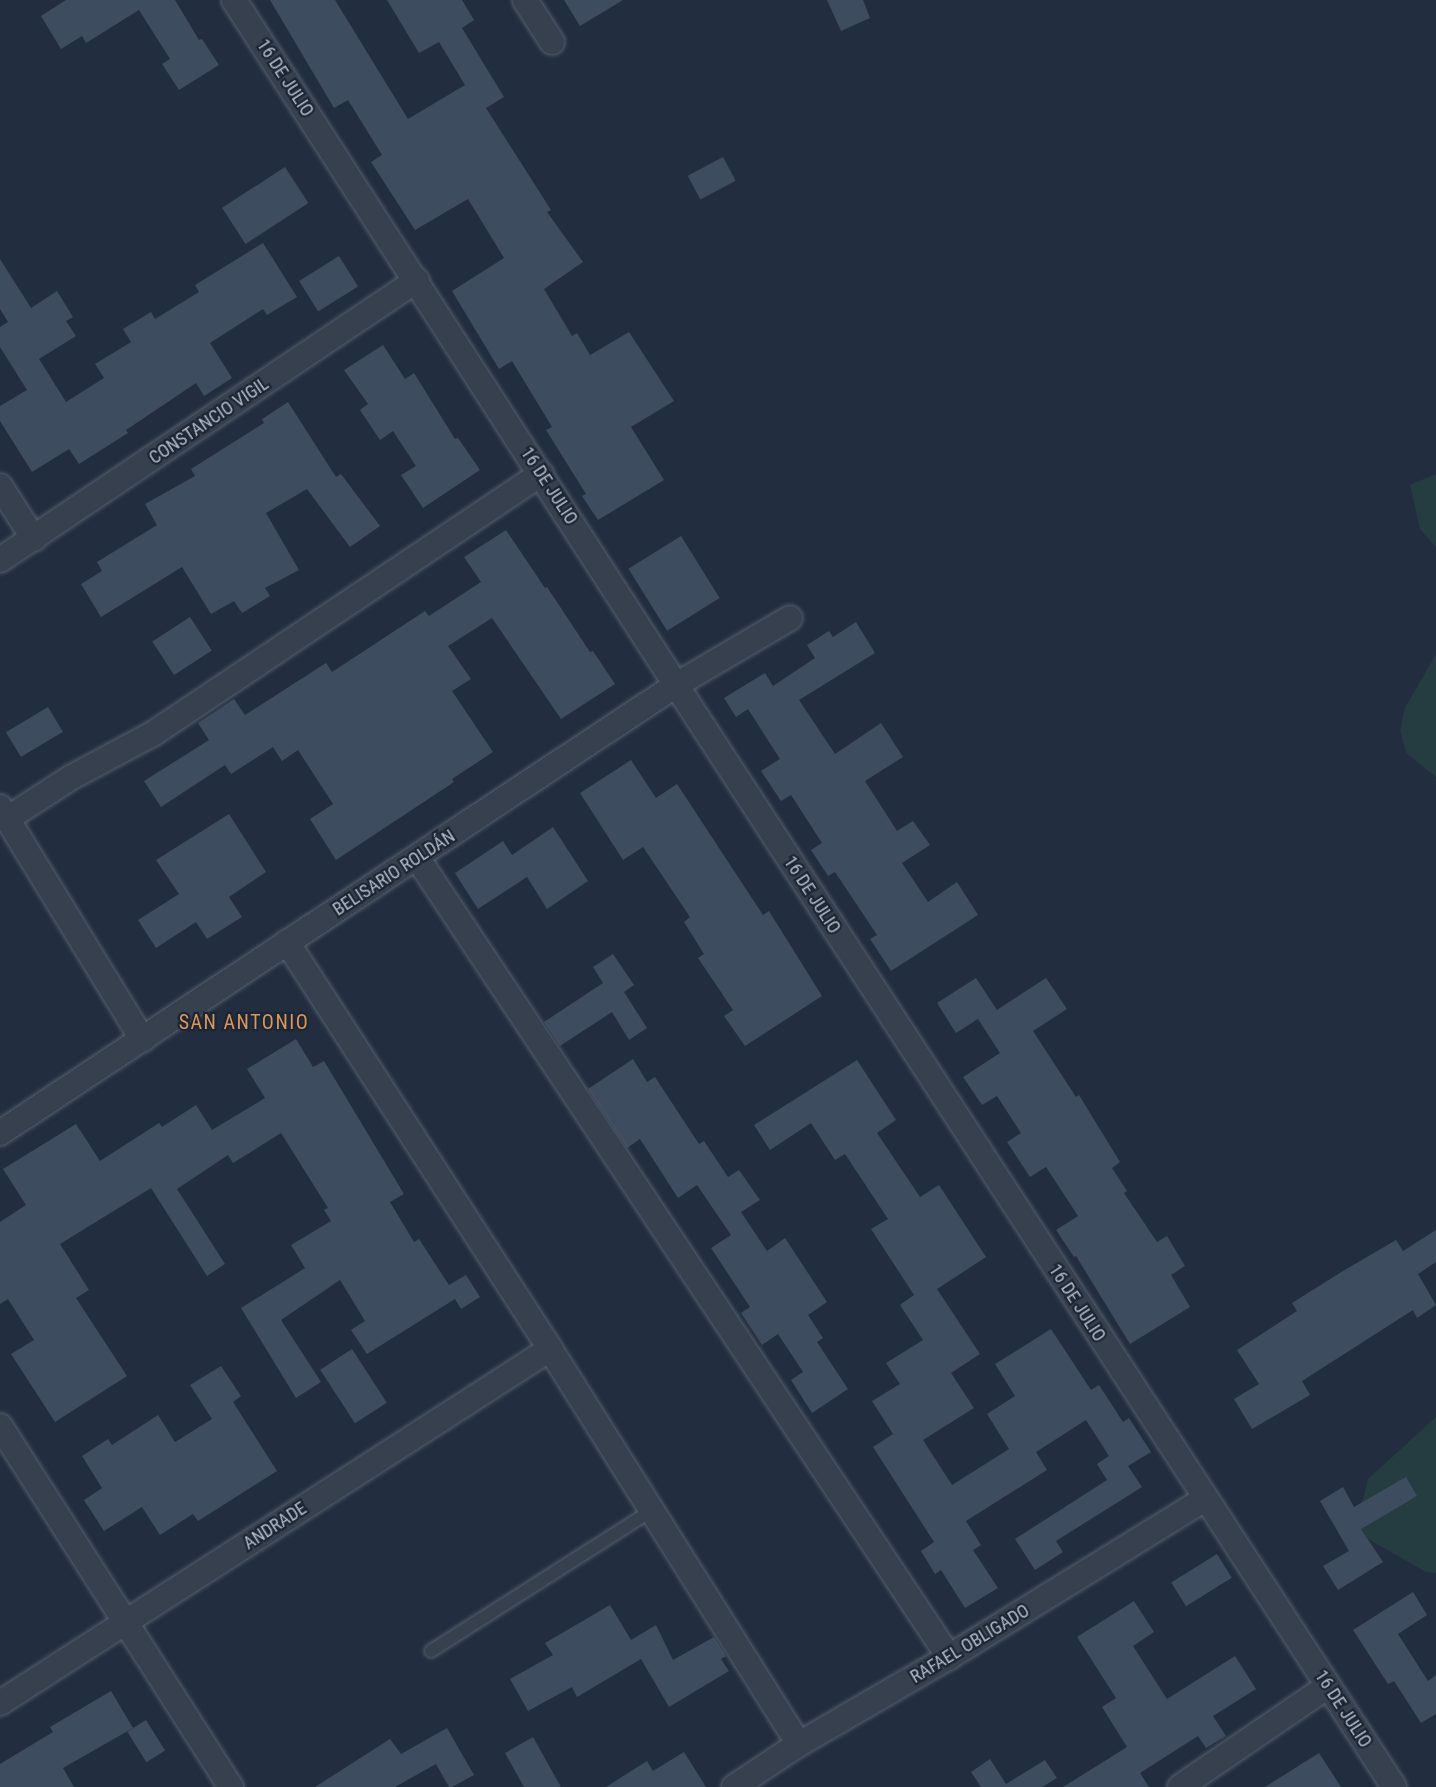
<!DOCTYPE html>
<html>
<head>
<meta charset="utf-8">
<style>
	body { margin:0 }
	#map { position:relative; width:1436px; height:1787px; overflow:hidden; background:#222e3f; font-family:"Roboto Condensed",sans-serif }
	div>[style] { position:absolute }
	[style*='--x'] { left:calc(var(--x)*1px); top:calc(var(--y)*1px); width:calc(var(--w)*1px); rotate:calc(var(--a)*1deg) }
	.green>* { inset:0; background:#253d40 }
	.building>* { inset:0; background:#3e4c5f; transform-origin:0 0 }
	.roads { filter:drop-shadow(0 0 2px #555e6d) drop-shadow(0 0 2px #555e6d) }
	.lane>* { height:12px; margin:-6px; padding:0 6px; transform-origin:6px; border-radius:6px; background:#37404f }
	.street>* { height:24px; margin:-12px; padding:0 12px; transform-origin:12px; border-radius:12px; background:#37404f }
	span { translate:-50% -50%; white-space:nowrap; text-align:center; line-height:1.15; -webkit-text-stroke:4.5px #1c2534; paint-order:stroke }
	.street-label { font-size:18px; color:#b3bbca }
	.neighbourhood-label { font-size:20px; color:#db965c; letter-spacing:1.5px }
</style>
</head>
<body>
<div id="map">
	<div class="green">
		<i style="clip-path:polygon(1436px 474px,1436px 547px,1420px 529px,1410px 485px)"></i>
		<i style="clip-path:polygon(1436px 654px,1436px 777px,1406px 753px,1400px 731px,1405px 708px)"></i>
		<i style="clip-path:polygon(1436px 1417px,1436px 1573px,1426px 1572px,1368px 1539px,1357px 1522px,1368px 1479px)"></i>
	</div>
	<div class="building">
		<i style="clip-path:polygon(66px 0,175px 0,199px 40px,202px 39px,219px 65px,179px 90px,162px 64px,170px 59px,139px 10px,86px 43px,82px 36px,61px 49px,41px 16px)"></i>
		<i style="clip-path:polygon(270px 0,335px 0,408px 119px,465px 85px,439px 42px,419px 53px,387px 0,462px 0,474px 20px,462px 28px,504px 97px,486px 108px,551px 210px,547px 212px,583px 262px,544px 289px,572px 336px,577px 333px,590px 355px,629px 332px,674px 401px,631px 427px,664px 480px,598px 520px,582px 496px,586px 494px,546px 430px,552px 427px,512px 361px,499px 369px,452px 291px,504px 258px,468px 199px,415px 230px,371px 162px,382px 155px,348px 100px,334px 108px)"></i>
		<i style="clip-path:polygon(564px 0,623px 0,580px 26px)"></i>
		<i style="clip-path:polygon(827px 0,863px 0,870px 18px,841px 31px)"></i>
		<i style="left:723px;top:157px;width:27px;height:40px;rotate:62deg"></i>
		<i style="left:285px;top:167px;width:43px;height:75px;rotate:57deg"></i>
		<i style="clip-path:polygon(263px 243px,297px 297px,267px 315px,263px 309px,210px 343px,232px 378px,204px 396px,196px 383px,126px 430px,128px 433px,79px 464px,69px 449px,32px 472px,0 421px,0 406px,27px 390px,0 347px,0 327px,8px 322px,0 309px,0 259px,31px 308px,57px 291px,73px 317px,66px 321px,76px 336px,39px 359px,66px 402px,104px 378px,95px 364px,131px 342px,123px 329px,151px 312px,155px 319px,199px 292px,195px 285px)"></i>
		<i style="left:339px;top:256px;width:36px;height:47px;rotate:58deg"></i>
		<i style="clip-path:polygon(383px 345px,405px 379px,414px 373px,455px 439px,458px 438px,480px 470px,423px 508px,401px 475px,416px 466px,393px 431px,380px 440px,360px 410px,368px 404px,344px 370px)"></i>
		<i style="clip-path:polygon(288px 402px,336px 477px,341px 474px,380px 526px,350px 547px,307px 489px,266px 513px,299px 570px,265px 588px,270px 596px,242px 613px,234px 601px,211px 614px,182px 567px,101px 617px,81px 584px,102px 571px,97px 562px,157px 525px,145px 504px,195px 476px,191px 469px,264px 423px,262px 419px)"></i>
		<i style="clip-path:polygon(506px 530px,545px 588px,547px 587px,590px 652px,593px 651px,615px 684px,561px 719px,492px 618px,448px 646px,471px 679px,452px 691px,493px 752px,452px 779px,454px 782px,336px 860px,310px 819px,333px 804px,298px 750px,282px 761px,273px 747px,231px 774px,225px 765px,161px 807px,144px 781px,209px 740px,198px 723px,234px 699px,245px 715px,326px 663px,332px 672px,425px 611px,429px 616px,481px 582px,464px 557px)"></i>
		<i style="left:681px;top:536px;width:73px;height:62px;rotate:58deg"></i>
		<i style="left:190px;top:617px;width:40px;height:45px;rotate:57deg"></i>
		<i style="clip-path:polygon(856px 622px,875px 653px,799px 700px,835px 754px,881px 723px,903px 757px,865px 781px,897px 831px,913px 821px,930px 845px,902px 863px,928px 902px,957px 882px,978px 915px,891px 971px,870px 939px,877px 935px,835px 872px,828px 876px,811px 850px,822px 843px,791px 795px,781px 801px,761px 771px,780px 759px,748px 709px,736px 717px,724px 698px,765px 673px,773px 686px,815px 658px,807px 645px,829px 631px,833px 637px)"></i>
		<i style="left:48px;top:707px;width:29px;height:49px;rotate:59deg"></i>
		<i style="clip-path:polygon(631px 760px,656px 798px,677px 784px,763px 915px,769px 911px,822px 996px,745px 1046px,724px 1016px,733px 1010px,698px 958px,704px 954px,684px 922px,690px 917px,643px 847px,623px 860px,580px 793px)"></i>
		<i style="clip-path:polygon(229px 814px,266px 872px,229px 897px,242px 917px,207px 939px,196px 922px,156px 948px,138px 920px,179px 894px,156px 860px)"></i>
		<i style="clip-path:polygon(553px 827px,588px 881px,547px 909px,527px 877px,478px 909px,455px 873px,503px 841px,512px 855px)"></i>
		<i style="clip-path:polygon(613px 954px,634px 985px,624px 992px,647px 1028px,629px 1040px,612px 1012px,560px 1046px,544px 1022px,603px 983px,593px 967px)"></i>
		<i style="clip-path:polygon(976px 978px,997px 1010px,1046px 978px,1067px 1009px,1033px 1031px,1076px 1097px,1079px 1095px,1120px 1162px,1112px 1168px,1127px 1191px,1124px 1193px,1157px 1242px,1167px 1236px,1185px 1266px,1171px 1275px,1190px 1307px,1130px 1344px,1076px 1256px,1074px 1257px,1056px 1230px,1078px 1216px,1046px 1167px,1030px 1177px,1007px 1142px,1021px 1133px,997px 1096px,982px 1105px,963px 1077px,1000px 1053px,978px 1019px,956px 1033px,937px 1003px)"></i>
		<i style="clip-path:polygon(296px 1039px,313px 1067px,324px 1061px,404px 1194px,390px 1202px,414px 1242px,419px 1239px,449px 1285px,466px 1275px,480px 1297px,461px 1309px,455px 1299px,367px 1354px,351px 1330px,365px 1321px,340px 1280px,281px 1320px,321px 1382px,296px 1398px,241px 1308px,305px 1268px,291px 1245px,331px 1221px,324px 1210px,328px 1208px,281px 1133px,233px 1163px,228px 1155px,177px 1189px,225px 1264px,207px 1276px,151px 1188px,60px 1244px,89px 1290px,76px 1298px,127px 1376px,55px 1422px,11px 1354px,34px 1340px,8px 1299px,0 1304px,0 1222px,26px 1205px,3px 1169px,76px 1124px,100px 1161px,159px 1123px,162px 1127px,196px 1105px,212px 1130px,265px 1098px,247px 1069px)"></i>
		<i style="clip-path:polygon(633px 1059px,647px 1082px,655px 1077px,699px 1144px,704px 1141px,728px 1177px,739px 1170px,760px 1200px,741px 1212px,767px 1251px,785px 1238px,827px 1302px,808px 1315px,823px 1338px,817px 1342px,848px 1389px,812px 1413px,791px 1380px,803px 1372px,778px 1334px,762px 1345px,741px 1313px,750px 1307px,711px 1248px,731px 1235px,697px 1185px,678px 1198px,640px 1139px,627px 1148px,588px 1089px)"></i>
		<i style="clip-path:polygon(857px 1060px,896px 1120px,877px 1133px,920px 1197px,939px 1185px,986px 1257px,937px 1289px,980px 1354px,951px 1373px,974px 1408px,923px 1440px,952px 1485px,1009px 1449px,987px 1414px,1015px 1396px,995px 1364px,1051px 1329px,1091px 1390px,1099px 1385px,1123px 1422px,1129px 1418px,1151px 1452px,1128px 1466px,1142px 1487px,1056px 1541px,1063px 1552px,1035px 1570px,1015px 1539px,1107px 1480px,1097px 1464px,1109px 1456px,1086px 1420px,1036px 1452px,1047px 1470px,966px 1521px,981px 1545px,973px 1550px,998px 1588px,965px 1608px,941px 1570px,935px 1574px,921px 1551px,934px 1542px,873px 1447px,893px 1434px,872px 1401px,900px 1384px,886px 1363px,923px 1340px,900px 1305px,914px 1295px,871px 1229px,888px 1219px,845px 1154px,835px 1160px,811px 1123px,770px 1150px,754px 1125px)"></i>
		<i style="clip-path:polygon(1436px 1230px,1436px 1262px,1418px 1274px,1436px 1305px,1417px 1318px,1413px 1310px,1302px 1381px,1310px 1395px,1252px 1429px,1234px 1399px,1259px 1384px,1237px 1350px,1297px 1311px,1292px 1303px,1343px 1271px,1396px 1240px,1403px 1251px)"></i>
		<i style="left:352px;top:1349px;width:64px;height:38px;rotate:57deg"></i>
		<i style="clip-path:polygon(221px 1366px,241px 1396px,233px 1402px,277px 1471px,198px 1521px,193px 1514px,160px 1535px,142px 1507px,104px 1531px,84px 1500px,102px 1488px,82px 1456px,108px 1439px,112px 1445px,158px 1415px,175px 1442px,212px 1419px,190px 1385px)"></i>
		<i style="clip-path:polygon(1406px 1477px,1417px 1496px,1361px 1529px,1383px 1562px,1338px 1590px,1323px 1566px,1349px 1551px,1320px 1501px,1343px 1487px,1354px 1507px)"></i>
		<i style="left:1217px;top:1554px;width:28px;height:54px;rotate:58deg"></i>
		<i style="clip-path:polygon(1413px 1592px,1427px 1615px,1398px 1634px,1428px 1681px,1436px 1675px,1436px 1714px,1421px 1723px,1394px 1681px,1388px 1684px,1353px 1630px)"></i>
		<i style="clip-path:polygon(1134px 1601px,1154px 1632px,1133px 1646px,1167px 1699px,1235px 1656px,1256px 1689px,1213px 1716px,1226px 1736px,1206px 1748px,1198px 1736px,1140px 1773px,1149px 1787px,1063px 1787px,1127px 1747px,1102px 1707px,1116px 1698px,1077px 1637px)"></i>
		<i style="clip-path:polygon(610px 1605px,631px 1640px,656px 1625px,673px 1660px,714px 1637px,726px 1656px,721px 1659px,729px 1671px,669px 1707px,641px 1659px,577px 1697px,572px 1687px,528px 1711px,510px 1679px,553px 1655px,545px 1643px)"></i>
		<i style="clip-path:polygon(111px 1691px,133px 1728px,63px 1768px,74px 1787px,0 1787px,0 1764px,53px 1732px,50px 1727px)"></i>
		<i style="left:146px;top:1720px;width:36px;height:22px;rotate:58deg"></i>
		<i style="clip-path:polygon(447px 1728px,474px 1775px,452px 1787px,449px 1787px,436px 1764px,395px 1787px,315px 1787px,390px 1739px,401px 1754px)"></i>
		<i style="clip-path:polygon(533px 1737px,561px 1787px,524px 1787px,505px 1753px)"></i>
		<i style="clip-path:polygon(684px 1752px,706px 1787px,606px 1787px,647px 1761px,653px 1771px)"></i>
		<i style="clip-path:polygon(1319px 1753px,1341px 1787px,1265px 1787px)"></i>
		<i style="clip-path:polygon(990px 1759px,1006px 1784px,1045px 1760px,1057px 1778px,1042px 1787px,981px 1787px,971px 1772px)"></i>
	</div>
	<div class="roads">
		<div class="lane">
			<i style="--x:431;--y:1651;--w:262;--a:-32.5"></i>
		</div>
		<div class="street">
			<i style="--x:234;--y:0;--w:815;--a:57.17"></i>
			<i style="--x:676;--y:685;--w:1315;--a:56.91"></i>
			<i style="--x:525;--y:0;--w:50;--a:57.3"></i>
			<i style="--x:0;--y:486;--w:63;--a:57.3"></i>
			<i style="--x:0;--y:560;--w:502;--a:-33.88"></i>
			<i style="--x:0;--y:807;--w:273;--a:58.5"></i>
			<i style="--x:7;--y:819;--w:77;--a:-32.9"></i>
			<i style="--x:72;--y:777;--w:93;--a:-28.2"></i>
			<i style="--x:154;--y:733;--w:466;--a:-33.8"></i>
			<i style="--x:418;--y:859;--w:959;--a:56.36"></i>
			<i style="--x:287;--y:942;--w:485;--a:57.1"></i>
			<i style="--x:550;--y:1349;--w:467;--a:57.8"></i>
			<i style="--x:0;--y:1133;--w:811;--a:-33.53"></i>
			<i style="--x:676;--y:685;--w:132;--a:-30.4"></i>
			<i style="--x:0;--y:1426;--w:429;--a:57.4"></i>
			<i style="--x:0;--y:1703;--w:654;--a:-32.77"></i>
			<i style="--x:734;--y:1787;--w:78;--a:-33.5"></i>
			<i style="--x:799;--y:1744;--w:173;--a:-30.1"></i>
			<i style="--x:949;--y:1657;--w:301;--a:-31.7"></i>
			<i style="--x:1180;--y:1787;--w:179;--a:-34.3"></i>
		</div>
	</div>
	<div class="street-label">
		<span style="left:285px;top:78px;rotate:57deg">16 DE JULIO</span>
		<span style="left:209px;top:421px;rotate:-34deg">CONSTANCIO VIGIL</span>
		<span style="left:549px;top:486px;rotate:57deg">16 DE JULIO</span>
		<span style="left:394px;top:873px;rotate:-33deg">BELISARIO ROLDÁN</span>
		<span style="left:812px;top:895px;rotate:57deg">16 DE JULIO</span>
		<span style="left:1077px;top:1303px;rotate:57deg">16 DE JULIO</span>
		<span style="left:275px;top:1526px;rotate:-33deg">ANDRADE</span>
		<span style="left:970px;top:1644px;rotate:-31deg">RAFAEL OBLIGADO</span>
		<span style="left:1343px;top:1709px;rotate:57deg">16 DE JULIO</span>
	</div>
	<div class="neighbourhood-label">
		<span style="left:244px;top:1022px">SAN ANTONIO</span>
	</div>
</div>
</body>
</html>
